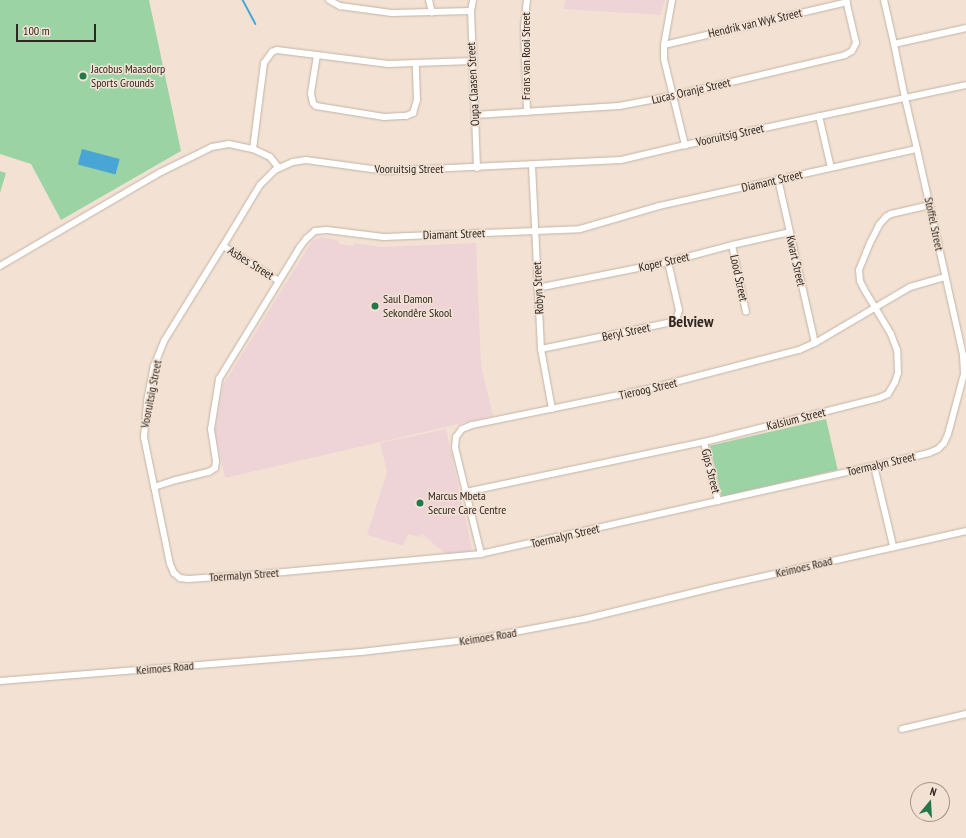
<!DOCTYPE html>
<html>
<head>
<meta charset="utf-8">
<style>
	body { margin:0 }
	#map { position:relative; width:966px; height:838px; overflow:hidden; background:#f3e2d3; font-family:"PT Sans Narrow",sans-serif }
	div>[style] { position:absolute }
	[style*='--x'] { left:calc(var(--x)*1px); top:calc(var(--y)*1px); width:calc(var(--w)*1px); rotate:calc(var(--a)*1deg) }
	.education>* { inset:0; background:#eed4d7 }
	.green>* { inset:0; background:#9bd3a4; transform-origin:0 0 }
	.water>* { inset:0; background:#48a5d6; transform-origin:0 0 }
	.stream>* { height:1.5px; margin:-0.75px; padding:0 0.75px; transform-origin:0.75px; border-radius:0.75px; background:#48a5d6 }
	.roads { filter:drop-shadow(0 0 1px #c3b3a5) drop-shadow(0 0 1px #c3b3a5) }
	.minor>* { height:6px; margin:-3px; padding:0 3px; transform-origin:3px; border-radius:3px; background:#fff }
	.dots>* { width:11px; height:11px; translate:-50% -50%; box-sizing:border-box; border:2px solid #f3e2d3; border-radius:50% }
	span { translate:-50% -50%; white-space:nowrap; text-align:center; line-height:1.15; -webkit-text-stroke:3px #f3e2d3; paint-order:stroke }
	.street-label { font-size:12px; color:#2e2722 }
	.poi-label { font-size:12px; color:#2e2722 }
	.left { translate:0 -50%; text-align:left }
	.district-label { font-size:16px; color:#2e2722; font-weight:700 }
	.north { position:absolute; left:910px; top:782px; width:40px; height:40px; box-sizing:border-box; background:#f3e2d3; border:1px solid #a4978c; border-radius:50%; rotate:18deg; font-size:11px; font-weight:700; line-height:16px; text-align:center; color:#2e2722 }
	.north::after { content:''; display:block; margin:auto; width:14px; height:18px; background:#22784b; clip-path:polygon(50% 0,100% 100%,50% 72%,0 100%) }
	.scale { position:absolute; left:16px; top:24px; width:80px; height:18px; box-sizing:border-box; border:2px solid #2e2722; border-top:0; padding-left:5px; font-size:12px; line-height:14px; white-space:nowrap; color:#2e2722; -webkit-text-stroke:3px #f3e2d3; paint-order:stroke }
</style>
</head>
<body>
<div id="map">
	<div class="education">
		<i style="clip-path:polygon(566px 0,665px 0,661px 15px,563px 9px)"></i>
		<i style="clip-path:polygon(322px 237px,337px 240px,340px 244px,353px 246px,354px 243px,381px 247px,476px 243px,481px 365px,493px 416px,225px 478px,215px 431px,223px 385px,312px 241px)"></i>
		<i style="clip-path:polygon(446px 429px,472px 549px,468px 554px,447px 555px,422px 534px,420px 537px,408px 534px,403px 546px,367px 535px,387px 472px,380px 443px)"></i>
	</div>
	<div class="green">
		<i style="clip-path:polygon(0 0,149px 0,181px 151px,61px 220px,31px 164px,0 154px)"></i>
		<i style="clip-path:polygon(0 171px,6px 173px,0 193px)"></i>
		<i style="left:826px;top:419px;width:52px;height:119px;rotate:77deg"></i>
	</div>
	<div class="water">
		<i style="left:82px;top:149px;width:39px;height:16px;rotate:15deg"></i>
	</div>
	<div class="stream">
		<i style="--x:243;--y:0;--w:27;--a:62"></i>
	</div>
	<div class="roads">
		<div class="minor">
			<i style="--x:329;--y:0;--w:13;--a:29"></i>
			<i style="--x:340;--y:6;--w:52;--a:7.7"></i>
			<i style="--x:392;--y:13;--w:79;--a:-1.5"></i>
			<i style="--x:429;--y:0;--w:13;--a:77"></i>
			<i style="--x:473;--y:0;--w:11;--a:100"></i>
			<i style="--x:471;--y:11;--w:157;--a:87.8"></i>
			<i style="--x:672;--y:0;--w:46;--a:100.1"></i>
			<i style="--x:664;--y:45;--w:14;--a:90"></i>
			<i style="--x:664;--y:59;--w:89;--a:76.3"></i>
			<i style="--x:884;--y:0;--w:45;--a:77.2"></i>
			<i style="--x:894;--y:44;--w:55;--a:78.5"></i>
			<i style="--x:905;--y:98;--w:52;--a:76.8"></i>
			<i style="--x:917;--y:149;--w:211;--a:77.4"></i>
			<i style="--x:963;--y:355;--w:19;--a:87"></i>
			<i style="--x:964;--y:374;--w:62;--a:104.9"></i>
			<i style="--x:948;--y:434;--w:10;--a:114"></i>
			<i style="--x:944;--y:443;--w:8;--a:135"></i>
			<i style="--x:938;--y:449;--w:10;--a:156"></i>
			<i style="--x:929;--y:453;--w:57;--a:166.7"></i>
			<i style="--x:874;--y:466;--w:403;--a:167.4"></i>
			<i style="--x:481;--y:554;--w:220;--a:174.8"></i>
			<i style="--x:262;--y:574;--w:74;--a:176.1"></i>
			<i style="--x:188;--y:579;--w:8;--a:-173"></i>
			<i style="--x:180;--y:578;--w:8;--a:-140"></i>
			<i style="--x:174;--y:573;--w:10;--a:-114"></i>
			<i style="--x:170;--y:564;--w:130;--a:-101.6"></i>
			<i style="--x:144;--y:437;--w:36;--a:-85"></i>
			<i style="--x:147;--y:401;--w:36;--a:-79"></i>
			<i style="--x:154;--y:366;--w:27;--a:-68"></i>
			<i style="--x:164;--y:341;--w:112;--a:-58.2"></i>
			<i style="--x:223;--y:246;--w:71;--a:-58.8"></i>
			<i style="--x:260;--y:185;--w:21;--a:-45"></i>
			<i style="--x:275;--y:170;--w:20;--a:-24"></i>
			<i style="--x:293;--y:162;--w:13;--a:-9"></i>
			<i style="--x:306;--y:160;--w:81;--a:7.8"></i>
			<i style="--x:386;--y:171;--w:235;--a:-2.7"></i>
			<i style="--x:621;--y:160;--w:66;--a:-13.2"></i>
			<i style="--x:685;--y:145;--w:225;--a:-12.1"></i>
			<i style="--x:905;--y:98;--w:62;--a:-12"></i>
			<i style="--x:894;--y:44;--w:74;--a:-12.5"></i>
			<i style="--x:664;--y:45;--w:188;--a:-13.2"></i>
			<i style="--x:317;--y:55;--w:39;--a:99"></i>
			<i style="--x:311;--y:94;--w:9;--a:77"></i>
			<i style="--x:313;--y:103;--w:4;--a:45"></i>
			<i style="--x:316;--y:106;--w:69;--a:9.2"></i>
			<i style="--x:384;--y:117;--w:22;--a:-3"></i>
			<i style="--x:406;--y:116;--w:8;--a:-23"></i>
			<i style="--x:413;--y:113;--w:14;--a:-73"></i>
			<i style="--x:417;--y:100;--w:36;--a:-92"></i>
			<i style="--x:527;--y:112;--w:84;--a:-92"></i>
			<i style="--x:524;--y:28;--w:28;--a:-84"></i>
			<i style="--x:475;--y:115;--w:144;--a:-3.6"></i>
			<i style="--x:619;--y:106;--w:54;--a:-10.7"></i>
			<i style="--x:672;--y:96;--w:178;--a:-13.3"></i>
			<i style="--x:845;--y:55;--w:8;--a:-30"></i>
			<i style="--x:852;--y:51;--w:9;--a:-63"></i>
			<i style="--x:856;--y:43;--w:44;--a:-103.1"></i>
			<i style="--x:819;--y:116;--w:53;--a:77"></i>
			<i style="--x:253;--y:149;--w:87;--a:-82.7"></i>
			<i style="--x:264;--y:63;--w:14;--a:-54"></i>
			<i style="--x:272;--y:52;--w:5;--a:-22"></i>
			<i style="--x:277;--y:50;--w:112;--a:7.2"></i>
			<i style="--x:388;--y:64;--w:84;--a:-2"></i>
			<i style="--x:532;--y:165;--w:184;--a:87.2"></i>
			<i style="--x:541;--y:349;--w:61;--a:79.6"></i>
			<i style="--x:778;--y:179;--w:168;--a:77.3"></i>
			<i style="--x:732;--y:245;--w:68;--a:78.2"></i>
			<i style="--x:223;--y:246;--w:66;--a:32"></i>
			<i style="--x:0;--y:266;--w:186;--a:-30.3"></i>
			<i style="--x:161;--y:172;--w:57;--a:-26.1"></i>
			<i style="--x:212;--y:147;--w:17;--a:-10"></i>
			<i style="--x:229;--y:144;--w:25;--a:12"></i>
			<i style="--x:253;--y:149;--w:19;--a:25"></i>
			<i style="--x:270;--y:157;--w:14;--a:51"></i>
			<i style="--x:537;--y:288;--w:134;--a:-11.2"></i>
			<i style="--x:668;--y:262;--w:66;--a:-14.9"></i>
			<i style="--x:732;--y:245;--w:59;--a:-12.6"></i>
			<i style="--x:541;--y:349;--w:134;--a:-11.6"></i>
			<i style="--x:672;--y:322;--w:7;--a:-45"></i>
			<i style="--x:677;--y:317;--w:7;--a:-74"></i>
			<i style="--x:679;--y:310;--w:49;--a:-102.9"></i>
			<i style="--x:704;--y:442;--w:61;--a:76.7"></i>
			<i style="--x:874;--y:466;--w:82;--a:76.6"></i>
			<i style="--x:154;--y:487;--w:23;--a:-18"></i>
			<i style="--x:176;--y:480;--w:34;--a:-14"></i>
			<i style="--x:209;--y:472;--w:7;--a:-34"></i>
			<i style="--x:215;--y:468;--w:7;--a:-82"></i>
			<i style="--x:216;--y:461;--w:32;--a:-99"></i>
			<i style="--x:211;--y:429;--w:51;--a:-80.9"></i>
			<i style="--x:219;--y:379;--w:155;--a:-58.5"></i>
			<i style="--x:300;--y:247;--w:10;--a:-53"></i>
			<i style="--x:306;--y:239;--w:12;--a:-42"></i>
			<i style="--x:315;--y:231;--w:12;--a:-5"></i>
			<i style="--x:327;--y:230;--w:57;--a:7"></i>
			<i style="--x:384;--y:237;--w:196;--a:-2.3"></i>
			<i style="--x:580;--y:229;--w:82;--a:-16.2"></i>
			<i style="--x:659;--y:206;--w:264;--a:-12.5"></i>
			<i style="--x:466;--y:492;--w:243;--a:-11.9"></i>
			<i style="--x:704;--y:442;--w:180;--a:-14.1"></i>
			<i style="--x:879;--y:398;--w:10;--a:-24"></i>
			<i style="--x:888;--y:394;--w:14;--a:-60"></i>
			<i style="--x:895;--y:382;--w:9;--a:-72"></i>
			<i style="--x:898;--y:373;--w:23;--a:-92"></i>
			<i style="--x:897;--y:350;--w:17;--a:-111"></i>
			<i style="--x:891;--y:334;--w:52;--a:-121"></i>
			<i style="--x:864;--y:289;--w:9;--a:-117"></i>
			<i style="--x:860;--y:281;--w:11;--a:-95"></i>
			<i style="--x:859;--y:270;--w:29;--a:-68"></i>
			<i style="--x:870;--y:243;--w:20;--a:-63"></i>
			<i style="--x:879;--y:225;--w:11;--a:-49"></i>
			<i style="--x:886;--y:217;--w:6;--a:-31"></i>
			<i style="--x:891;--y:214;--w:40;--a:-13"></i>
			<i style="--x:481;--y:554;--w:110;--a:-103.7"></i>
			<i style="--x:455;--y:447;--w:10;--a:-84"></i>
			<i style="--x:456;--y:437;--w:10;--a:-53"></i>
			<i style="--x:462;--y:429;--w:11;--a:-22"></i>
			<i style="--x:472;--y:425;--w:180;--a:-11.6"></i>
			<i style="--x:648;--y:389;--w:156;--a:-14.5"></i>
			<i style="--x:799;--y:350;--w:17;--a:-24"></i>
			<i style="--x:815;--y:343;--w:110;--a:-30.5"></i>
			<i style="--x:910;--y:287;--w:36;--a:-16"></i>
			<i style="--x:0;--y:681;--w:362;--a:-4.6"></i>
			<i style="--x:361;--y:652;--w:123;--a:-6.5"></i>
			<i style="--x:483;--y:638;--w:103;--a:-10.7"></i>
			<i style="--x:584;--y:619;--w:136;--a:-13.6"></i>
			<i style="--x:716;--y:587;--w:256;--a:-12.6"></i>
			<i style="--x:902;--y:729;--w:66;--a:-13.2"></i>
		</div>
	</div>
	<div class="dots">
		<i style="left:83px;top:76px;background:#22784b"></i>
		<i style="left:375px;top:306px;background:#22784b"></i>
		<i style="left:420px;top:503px;background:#22784b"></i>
	</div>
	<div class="street-label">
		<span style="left:755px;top:23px;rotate:-13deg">Hendrik van Wyk Street</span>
		<span style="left:526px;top:56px;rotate:-90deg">Frans van Rooi Street</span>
		<span style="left:473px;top:84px;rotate:-93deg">Oupa Claasen Street</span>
		<span style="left:691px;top:91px;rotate:-13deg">Lucas Oranje Street</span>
		<span style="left:730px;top:135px;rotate:-12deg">Vooruitsig Street</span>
		<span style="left:409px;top:169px">Vooruitsig Street</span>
		<span style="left:772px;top:181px;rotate:-13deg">Diamant Street</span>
		<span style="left:934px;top:224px;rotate:78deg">Stoffel Street</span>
		<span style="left:454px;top:234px;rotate:-2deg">Diamant Street</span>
		<span style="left:796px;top:261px;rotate:77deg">Kwart Street</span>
		<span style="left:664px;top:262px;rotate:-13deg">Koper Street</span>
		<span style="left:251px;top:263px;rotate:32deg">Asbes Street</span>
		<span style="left:739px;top:278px;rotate:78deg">Lood Street</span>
		<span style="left:538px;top:288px;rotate:-93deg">Robyn Street</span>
		<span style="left:626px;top:332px;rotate:-12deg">Beryl Street</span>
		<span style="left:648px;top:389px;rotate:-13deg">Tieroog Street</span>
		<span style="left:151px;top:394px;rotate:-79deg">Vooruitsig Street</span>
		<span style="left:796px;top:419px;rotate:-14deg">Kalsium Street</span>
		<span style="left:881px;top:464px;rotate:-13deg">Toermalyn Street</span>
		<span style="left:711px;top:471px;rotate:76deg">Gips Street</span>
		<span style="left:565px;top:536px;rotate:-13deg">Toermalyn Street</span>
		<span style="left:804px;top:567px;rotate:-13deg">Keimoes Road</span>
		<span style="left:244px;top:575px;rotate:-4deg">Toermalyn Street</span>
		<span style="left:488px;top:637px;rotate:-9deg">Keimoes Road</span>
		<span style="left:165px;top:668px;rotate:-5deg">Keimoes Road</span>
	</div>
	<div class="poi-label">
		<span class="left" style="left:91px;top:76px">Jacobus Maasdorp<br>Sports Grounds</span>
		<span class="left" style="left:383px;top:306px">Saul Damon<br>Sekondêre Skool</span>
		<span class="left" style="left:428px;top:503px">Marcus Mbeta<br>Secure Care Centre</span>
	</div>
	<div class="district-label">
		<span style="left:691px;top:321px">Belview</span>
	</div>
	<div class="north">N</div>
	<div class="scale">100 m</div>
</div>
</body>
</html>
